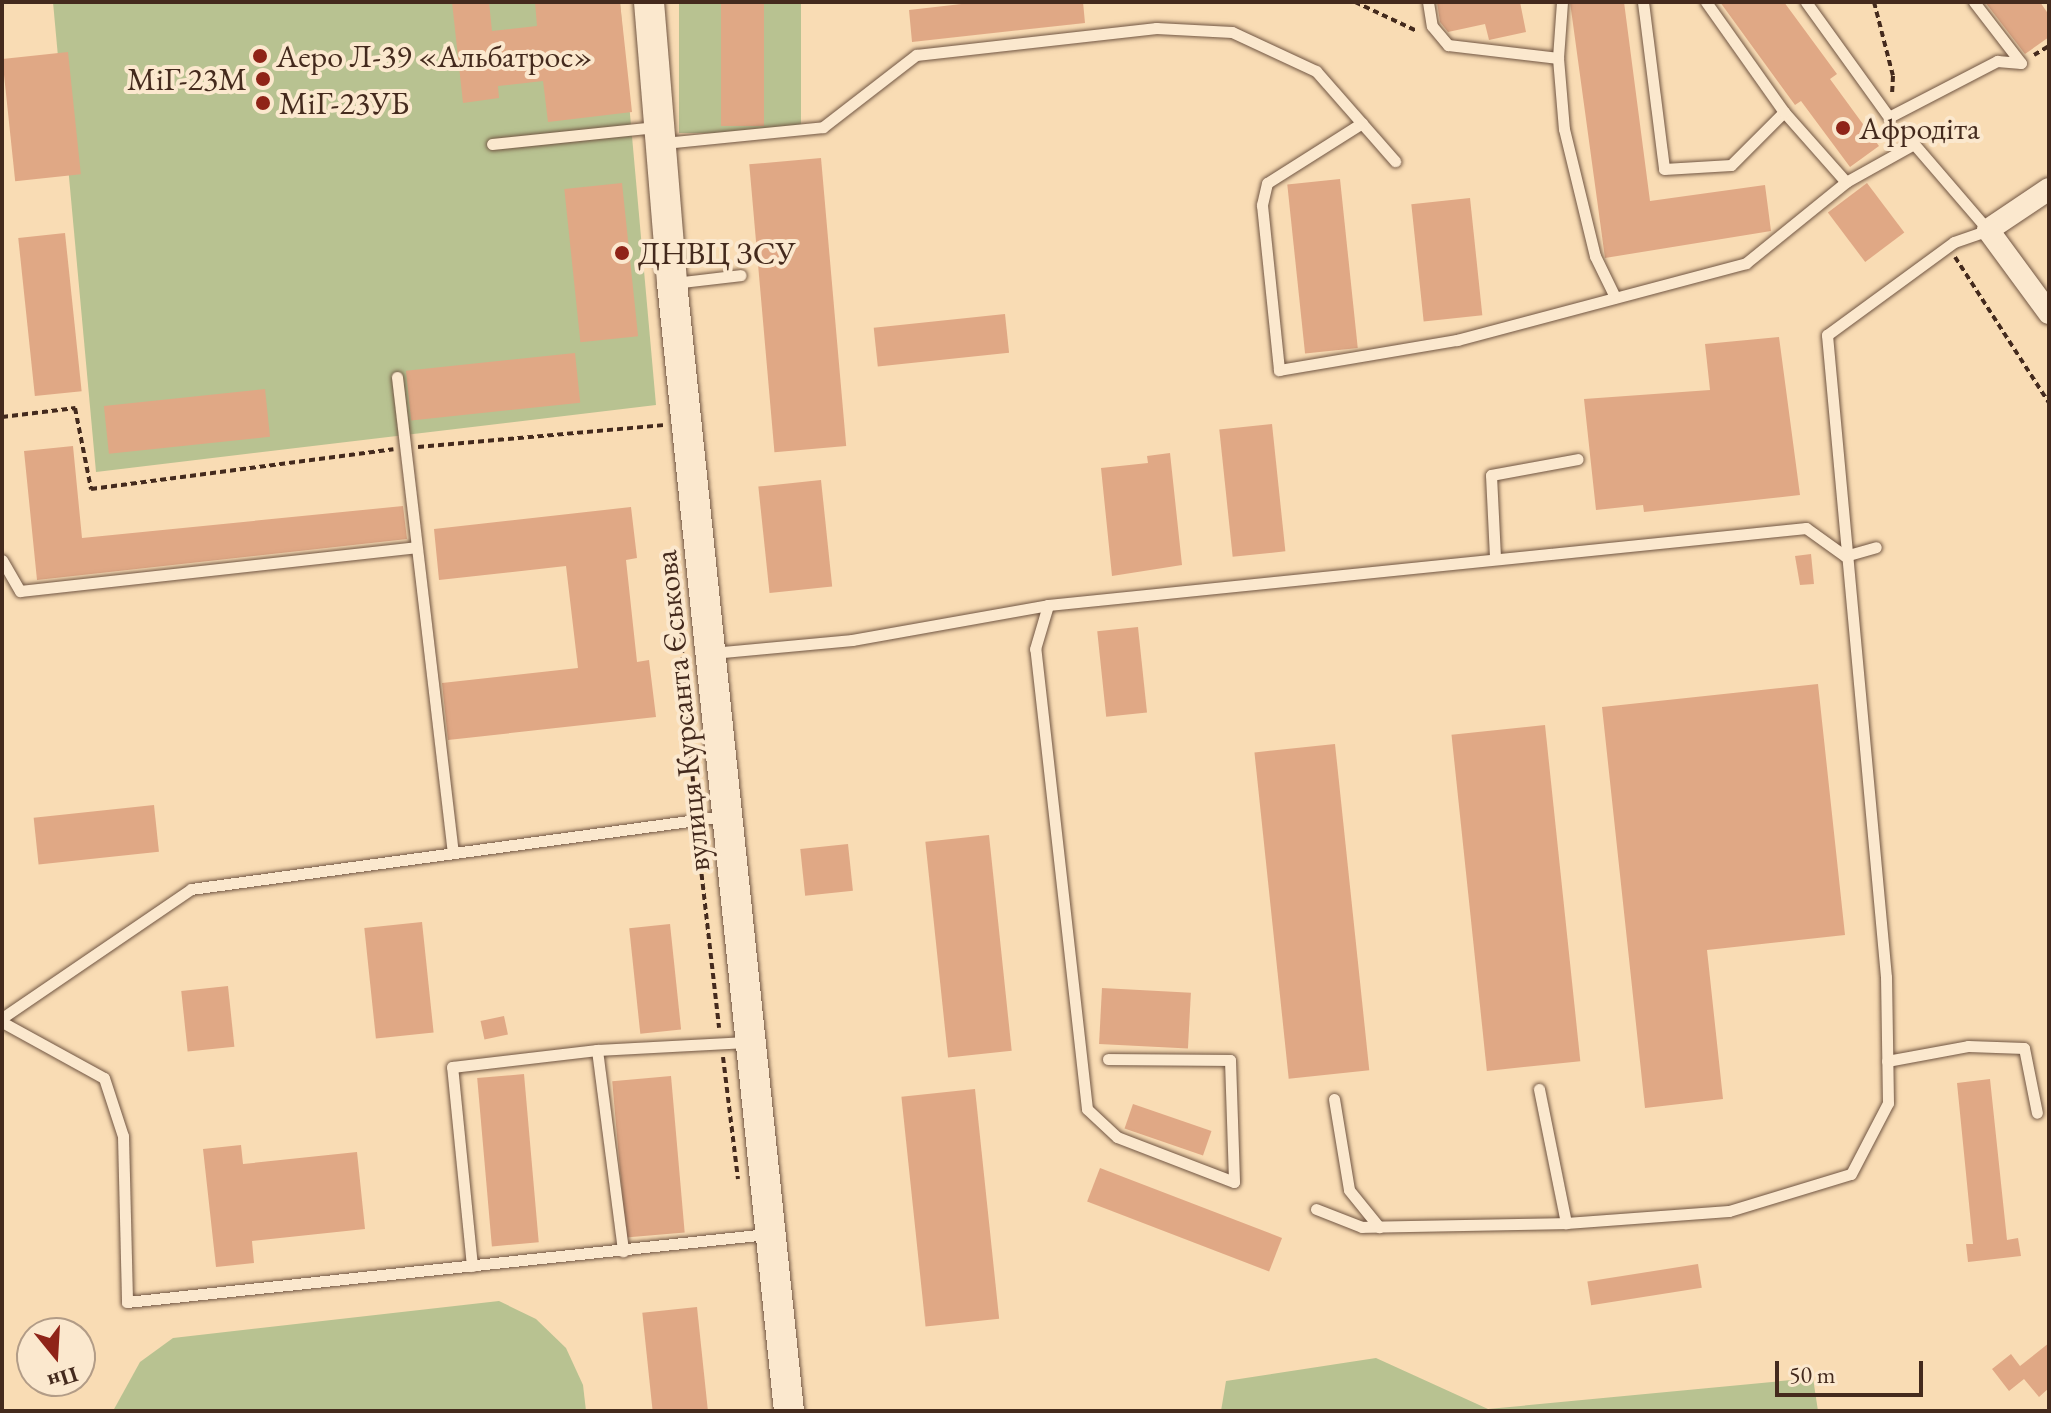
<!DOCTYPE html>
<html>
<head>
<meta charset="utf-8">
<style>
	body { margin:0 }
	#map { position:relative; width:2051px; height:1413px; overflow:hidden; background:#f9dcb4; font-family:"EB Garamond",serif }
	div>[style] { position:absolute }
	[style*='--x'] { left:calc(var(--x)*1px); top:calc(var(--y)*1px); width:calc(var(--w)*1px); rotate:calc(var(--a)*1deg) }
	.green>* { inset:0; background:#b8c291; transform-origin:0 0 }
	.building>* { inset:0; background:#e0a885; transform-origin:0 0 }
	.path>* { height:4px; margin-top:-2px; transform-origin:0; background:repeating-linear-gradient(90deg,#442a1d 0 6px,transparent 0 10px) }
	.roads { filter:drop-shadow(0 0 2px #715643) drop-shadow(0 0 2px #715643) }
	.lane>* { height:11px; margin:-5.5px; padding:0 5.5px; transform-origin:5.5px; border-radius:5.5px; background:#fbe8ce }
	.street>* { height:22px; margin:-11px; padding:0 11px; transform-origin:11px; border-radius:11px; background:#fbe8ce }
	.secondary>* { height:30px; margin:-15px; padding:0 15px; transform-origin:15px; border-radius:15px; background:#fbe8ce }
	.dots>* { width:22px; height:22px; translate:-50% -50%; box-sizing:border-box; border:4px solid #fbe8ce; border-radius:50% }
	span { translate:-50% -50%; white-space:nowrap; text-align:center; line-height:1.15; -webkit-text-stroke:8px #fbe8ce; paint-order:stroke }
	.poi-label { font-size:32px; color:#442a1d }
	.left { translate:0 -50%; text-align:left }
	.right { translate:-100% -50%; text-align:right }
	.street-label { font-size:32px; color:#442a1d }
	.frame { position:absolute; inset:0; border:4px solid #442a1d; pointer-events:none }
	.north { position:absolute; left:16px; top:1317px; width:80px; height:80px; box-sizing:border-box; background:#fbe8ce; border:2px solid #b29c87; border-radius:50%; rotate:162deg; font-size:22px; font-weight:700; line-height:32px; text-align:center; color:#442a1d }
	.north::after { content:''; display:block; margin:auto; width:28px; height:36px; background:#8f2418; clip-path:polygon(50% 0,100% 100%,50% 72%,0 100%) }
	.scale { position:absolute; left:1775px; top:1361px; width:148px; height:36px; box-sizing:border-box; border:4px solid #442a1d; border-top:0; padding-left:10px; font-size:24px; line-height:28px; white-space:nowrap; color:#442a1d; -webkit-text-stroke:6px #fbe8ce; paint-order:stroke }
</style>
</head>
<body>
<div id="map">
	<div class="green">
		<i style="clip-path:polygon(53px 2px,620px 2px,656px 405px,96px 472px)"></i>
		<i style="left:679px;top:2px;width:122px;height:131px"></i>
		<i style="clip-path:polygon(499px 1301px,536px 1319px,566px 1348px,583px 1385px,586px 1411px,113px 1411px,140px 1362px,173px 1338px)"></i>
		<i style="clip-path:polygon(1376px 1358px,1488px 1409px,1813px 1378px,1818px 1411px,1221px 1411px,1226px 1381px)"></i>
	</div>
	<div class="building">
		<i style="clip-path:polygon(452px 2px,489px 2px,492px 31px,537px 26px,535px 2px,620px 2px,632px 112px,548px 122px,543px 81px,498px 86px,499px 98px,463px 103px)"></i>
		<i style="left:721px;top:2px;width:43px;height:124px"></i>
		<i style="clip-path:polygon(979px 2px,1083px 2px,1085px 23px,912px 42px,909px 10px)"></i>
		<i style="clip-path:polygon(1437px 2px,1520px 2px,1526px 32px,1489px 40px,1485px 24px,1448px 32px,1440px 22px)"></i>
		<i style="clip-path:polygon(1570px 2px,1624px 2px,1650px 201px,1765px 185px,1771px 231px,1605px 258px)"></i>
		<i style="clip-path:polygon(1720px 2px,1784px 2px,1837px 74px,1830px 79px,1879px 146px,1850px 167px,1801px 101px,1795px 105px)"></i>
		<i style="clip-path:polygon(1985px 2px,2040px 2px,2049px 15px,2049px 37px,2025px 54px)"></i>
		<i style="left:68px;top:52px;width:123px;height:66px;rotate:84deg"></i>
		<i style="left:821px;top:158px;width:289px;height:72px;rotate:85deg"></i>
		<i style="left:1340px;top:179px;width:170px;height:53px;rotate:84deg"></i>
		<i style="left:622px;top:183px;width:154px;height:58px;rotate:84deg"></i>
		<i style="left:1867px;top:183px;width:62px;height:49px;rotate:53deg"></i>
		<i style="left:1470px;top:198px;width:118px;height:59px;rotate:84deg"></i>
		<i style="left:65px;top:233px;width:159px;height:47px;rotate:84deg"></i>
		<i style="left:1005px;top:314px;width:39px;height:132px;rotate:84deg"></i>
		<i style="clip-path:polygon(1779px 337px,1800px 495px,1644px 512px,1643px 505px,1596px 510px,1584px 399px,1710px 390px,1705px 344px)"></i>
		<i style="left:575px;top:353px;width:50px;height:170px;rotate:84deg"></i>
		<i style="left:265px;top:389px;width:48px;height:162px;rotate:84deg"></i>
		<i style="left:1272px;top:424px;width:128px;height:53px;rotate:84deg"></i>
		<i style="clip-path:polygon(73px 446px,82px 538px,403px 506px,407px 539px,37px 580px,24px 451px)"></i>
		<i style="clip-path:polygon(1170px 453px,1182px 565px,1112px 576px,1101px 468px,1148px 463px,1147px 456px)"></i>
		<i style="left:821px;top:480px;width:107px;height:63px;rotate:84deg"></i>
		<i style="clip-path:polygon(631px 507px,637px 558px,626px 560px,637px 662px,649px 660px,656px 717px,448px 740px,442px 683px,578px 668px,566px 566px,439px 580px,434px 529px)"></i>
		<i style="clip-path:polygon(1811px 554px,1814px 584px,1800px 585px,1795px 556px)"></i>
		<i style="left:1138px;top:627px;width:86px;height:41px;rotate:84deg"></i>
		<i style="clip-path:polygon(1818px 684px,1845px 935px,1707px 950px,1723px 1099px,1645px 1108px,1602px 707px)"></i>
		<i style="left:1545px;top:725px;width:338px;height:94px;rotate:84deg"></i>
		<i style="left:1335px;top:744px;width:328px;height:81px;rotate:84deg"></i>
		<i style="left:154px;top:805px;width:47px;height:121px;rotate:84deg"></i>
		<i style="left:989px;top:835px;width:217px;height:64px;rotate:84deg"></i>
		<i style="left:848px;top:844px;width:47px;height:48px;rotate:84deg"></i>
		<i style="left:422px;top:922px;width:111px;height:58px;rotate:84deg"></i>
		<i style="left:670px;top:924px;width:106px;height:41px;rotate:84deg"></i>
		<i style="left:228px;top:986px;width:61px;height:47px;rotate:84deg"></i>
		<i style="left:1102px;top:988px;width:89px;height:56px;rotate:3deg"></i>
		<i style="left:504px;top:1016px;width:19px;height:24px;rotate:78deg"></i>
		<i style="left:524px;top:1074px;width:169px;height:47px;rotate:85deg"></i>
		<i style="left:671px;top:1076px;width:157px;height:59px;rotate:85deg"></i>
		<i style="clip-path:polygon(1990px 1079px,2007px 1240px,2018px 1238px,2021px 1256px,1968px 1262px,1966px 1244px,1973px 1244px,1957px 1083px)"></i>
		<i style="left:975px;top:1089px;width:231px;height:74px;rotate:84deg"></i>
		<i style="left:1133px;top:1104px;width:83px;height:26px;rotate:19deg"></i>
		<i style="clip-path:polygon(241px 1145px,243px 1164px,357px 1152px,365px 1229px,252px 1241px,254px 1263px,216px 1267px,203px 1149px)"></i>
		<i style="left:1100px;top:1168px;width:195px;height:36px;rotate:21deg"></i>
		<i style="left:1698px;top:1264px;width:24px;height:112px;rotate:81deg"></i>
		<i style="left:697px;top:1307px;width:105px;height:55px;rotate:84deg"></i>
		<i style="clip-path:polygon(2049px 1343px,2049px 1388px,2039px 1397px,2024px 1379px,2009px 1391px,1992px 1369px,2011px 1354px,2020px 1366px)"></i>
	</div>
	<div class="path">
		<i style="--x:1355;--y:2;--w:68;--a:25.1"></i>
		<i style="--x:1874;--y:2;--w:76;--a:75.6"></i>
		<i style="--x:1893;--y:76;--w:17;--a:93"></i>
		<i style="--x:2034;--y:55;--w:17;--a:-31"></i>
		<i style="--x:1955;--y:257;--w:174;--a:57.2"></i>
		<i style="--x:2;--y:417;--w:74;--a:-7"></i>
		<i style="--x:75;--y:408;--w:83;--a:78.8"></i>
		<i style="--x:91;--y:489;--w:305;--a:-7.5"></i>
		<i style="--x:418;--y:447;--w:246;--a:-5.1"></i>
		<i style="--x:675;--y:567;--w:240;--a:85.2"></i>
		<i style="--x:697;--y:834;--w:195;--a:83.5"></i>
		<i style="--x:723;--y:1057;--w:123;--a:83"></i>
	</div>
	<div class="roads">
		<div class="lane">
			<i style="--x:1428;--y:2;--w:24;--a:81"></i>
			<i style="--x:1432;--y:26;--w:25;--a:50"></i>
			<i style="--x:1448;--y:45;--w:111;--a:6.7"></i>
			<i style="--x:1562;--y:2;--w:56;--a:94.1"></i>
			<i style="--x:1558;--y:58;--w:71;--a:85.2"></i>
			<i style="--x:1564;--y:129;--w:131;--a:76.3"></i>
			<i style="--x:1595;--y:256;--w:46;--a:64"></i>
			<i style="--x:1643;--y:2;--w:168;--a:82.8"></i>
			<i style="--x:1664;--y:169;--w:67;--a:-3.4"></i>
			<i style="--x:1731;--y:165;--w:75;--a:-45"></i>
			<i style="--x:1806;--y:2;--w:142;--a:54.2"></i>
			<i style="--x:1889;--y:117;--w:122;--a:-27.4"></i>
			<i style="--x:1997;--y:61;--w:24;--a:5"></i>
			<i style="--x:1974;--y:2;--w:77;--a:52.4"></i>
			<i style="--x:1362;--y:123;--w:112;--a:147.7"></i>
			<i style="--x:1267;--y:183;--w:23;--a:103"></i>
			<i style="--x:1262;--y:205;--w:166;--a:84.1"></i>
			<i style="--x:1279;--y:370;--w:181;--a:-9.6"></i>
			<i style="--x:1457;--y:340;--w:299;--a:-14.9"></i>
			<i style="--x:1746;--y:263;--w:129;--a:-39"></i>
			<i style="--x:664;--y:143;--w:160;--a:-5.7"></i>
			<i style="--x:823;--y:127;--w:118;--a:-37.7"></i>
			<i style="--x:916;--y:55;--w:242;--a:-6.4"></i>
			<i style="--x:1156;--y:28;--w:76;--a:3"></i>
			<i style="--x:1232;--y:32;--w:93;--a:24.9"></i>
			<i style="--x:1316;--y:71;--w:120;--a:48.7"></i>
			<i style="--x:492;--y:144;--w:165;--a:-5.9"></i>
			<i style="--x:674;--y:283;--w:67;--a:-6.8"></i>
			<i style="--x:397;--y:377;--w:479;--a:83.3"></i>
			<i style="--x:1495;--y:557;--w:82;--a:-92.8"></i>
			<i style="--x:1491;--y:475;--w:88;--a:-10.4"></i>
			<i style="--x:2;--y:560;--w:36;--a:60"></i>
			<i style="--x:20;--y:591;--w:398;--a:-6.3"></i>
			<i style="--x:712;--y:653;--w:141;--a:-5.3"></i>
			<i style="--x:852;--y:640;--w:199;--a:-10.1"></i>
			<i style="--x:2;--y:1018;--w:229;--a:-34.3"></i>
			<i style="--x:191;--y:889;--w:539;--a:-7.78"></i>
			<i style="--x:2;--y:1022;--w:116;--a:28.8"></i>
			<i style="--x:104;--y:1078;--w:61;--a:71.9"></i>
			<i style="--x:123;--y:1136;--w:166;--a:88.6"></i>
			<i style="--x:127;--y:1302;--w:644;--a:-6.06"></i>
			<i style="--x:597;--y:1050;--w:203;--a:82.6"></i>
			<i style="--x:1108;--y:1059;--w:122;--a:0.5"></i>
			<i style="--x:1230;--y:1060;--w:122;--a:88.1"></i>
			<i style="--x:1234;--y:1182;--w:125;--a:-159"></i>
			<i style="--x:1117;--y:1137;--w:41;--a:-137"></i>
			<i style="--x:1087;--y:1109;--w:463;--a:-96.4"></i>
			<i style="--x:1035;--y:649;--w:46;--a:-73.5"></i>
			<i style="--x:1048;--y:605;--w:762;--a:-5.8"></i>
			<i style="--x:1806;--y:528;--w:48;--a:35.7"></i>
			<i style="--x:1845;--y:556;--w:32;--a:-16"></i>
			<i style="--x:1887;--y:1061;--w:82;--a:-10.5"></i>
			<i style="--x:1968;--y:1046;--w:56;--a:2"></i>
			<i style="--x:2024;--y:1048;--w:66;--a:78.7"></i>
			<i style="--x:1539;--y:1089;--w:137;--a:78.6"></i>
			<i style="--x:1566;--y:1223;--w:163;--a:-4.2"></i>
			<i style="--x:1729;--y:1211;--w:127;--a:-16.9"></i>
			<i style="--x:1851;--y:1174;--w:80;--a:-62.5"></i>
			<i style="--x:1888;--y:1103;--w:126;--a:-90.9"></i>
			<i style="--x:1886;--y:977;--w:645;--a:-95.25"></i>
			<i style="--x:1827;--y:335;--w:157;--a:-36.2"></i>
			<i style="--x:1954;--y:242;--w:36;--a:-19"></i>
			<i style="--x:1988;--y:230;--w:113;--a:-130.7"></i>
			<i style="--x:1914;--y:144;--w:78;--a:150.8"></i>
			<i style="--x:1846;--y:182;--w:94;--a:-131.5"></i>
			<i style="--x:1784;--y:112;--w:135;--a:-125.3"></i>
			<i style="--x:1334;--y:1099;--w:92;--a:80.6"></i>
			<i style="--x:1349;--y:1190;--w:48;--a:51"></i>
			<i style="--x:1316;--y:1209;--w:49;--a:21.4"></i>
			<i style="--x:1362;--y:1227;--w:204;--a:-1.1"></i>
			<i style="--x:472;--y:1266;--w:200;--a:-95.7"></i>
			<i style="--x:452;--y:1067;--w:146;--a:-6.7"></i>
			<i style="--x:597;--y:1050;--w:150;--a:-3.1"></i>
		</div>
		<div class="street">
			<i style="--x:2049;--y:189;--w:73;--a:146.1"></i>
			<i style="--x:1988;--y:230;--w:103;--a:53.7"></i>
		</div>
		<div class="secondary">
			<i style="--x:649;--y:2;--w:282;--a:85.3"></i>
			<i style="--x:672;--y:283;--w:1134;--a:84.08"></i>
		</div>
	</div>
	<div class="dots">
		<i style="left:260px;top:56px;background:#8f2418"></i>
		<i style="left:263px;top:79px;background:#8f2418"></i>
		<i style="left:263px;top:103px;background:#8f2418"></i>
		<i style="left:1843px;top:128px;background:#8f2418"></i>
		<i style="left:622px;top:253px;background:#8f2418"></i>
	</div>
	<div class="poi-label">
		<span class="left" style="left:276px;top:56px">Аеро Л-39 «Альбатрос»</span>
		<span class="right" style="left:247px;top:79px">МіГ-23М</span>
		<span class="left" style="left:279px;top:103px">МіГ-23УБ</span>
		<span class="left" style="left:1859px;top:128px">Афродіта</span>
		<span class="left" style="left:638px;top:253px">ДНВЦ ЗСУ</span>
	</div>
	<div class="street-label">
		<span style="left:682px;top:711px;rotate:-96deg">вулиця Курсанта Єськова</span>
	</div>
	<div class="frame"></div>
	<div class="north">Пн</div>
	<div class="scale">50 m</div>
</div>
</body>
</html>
